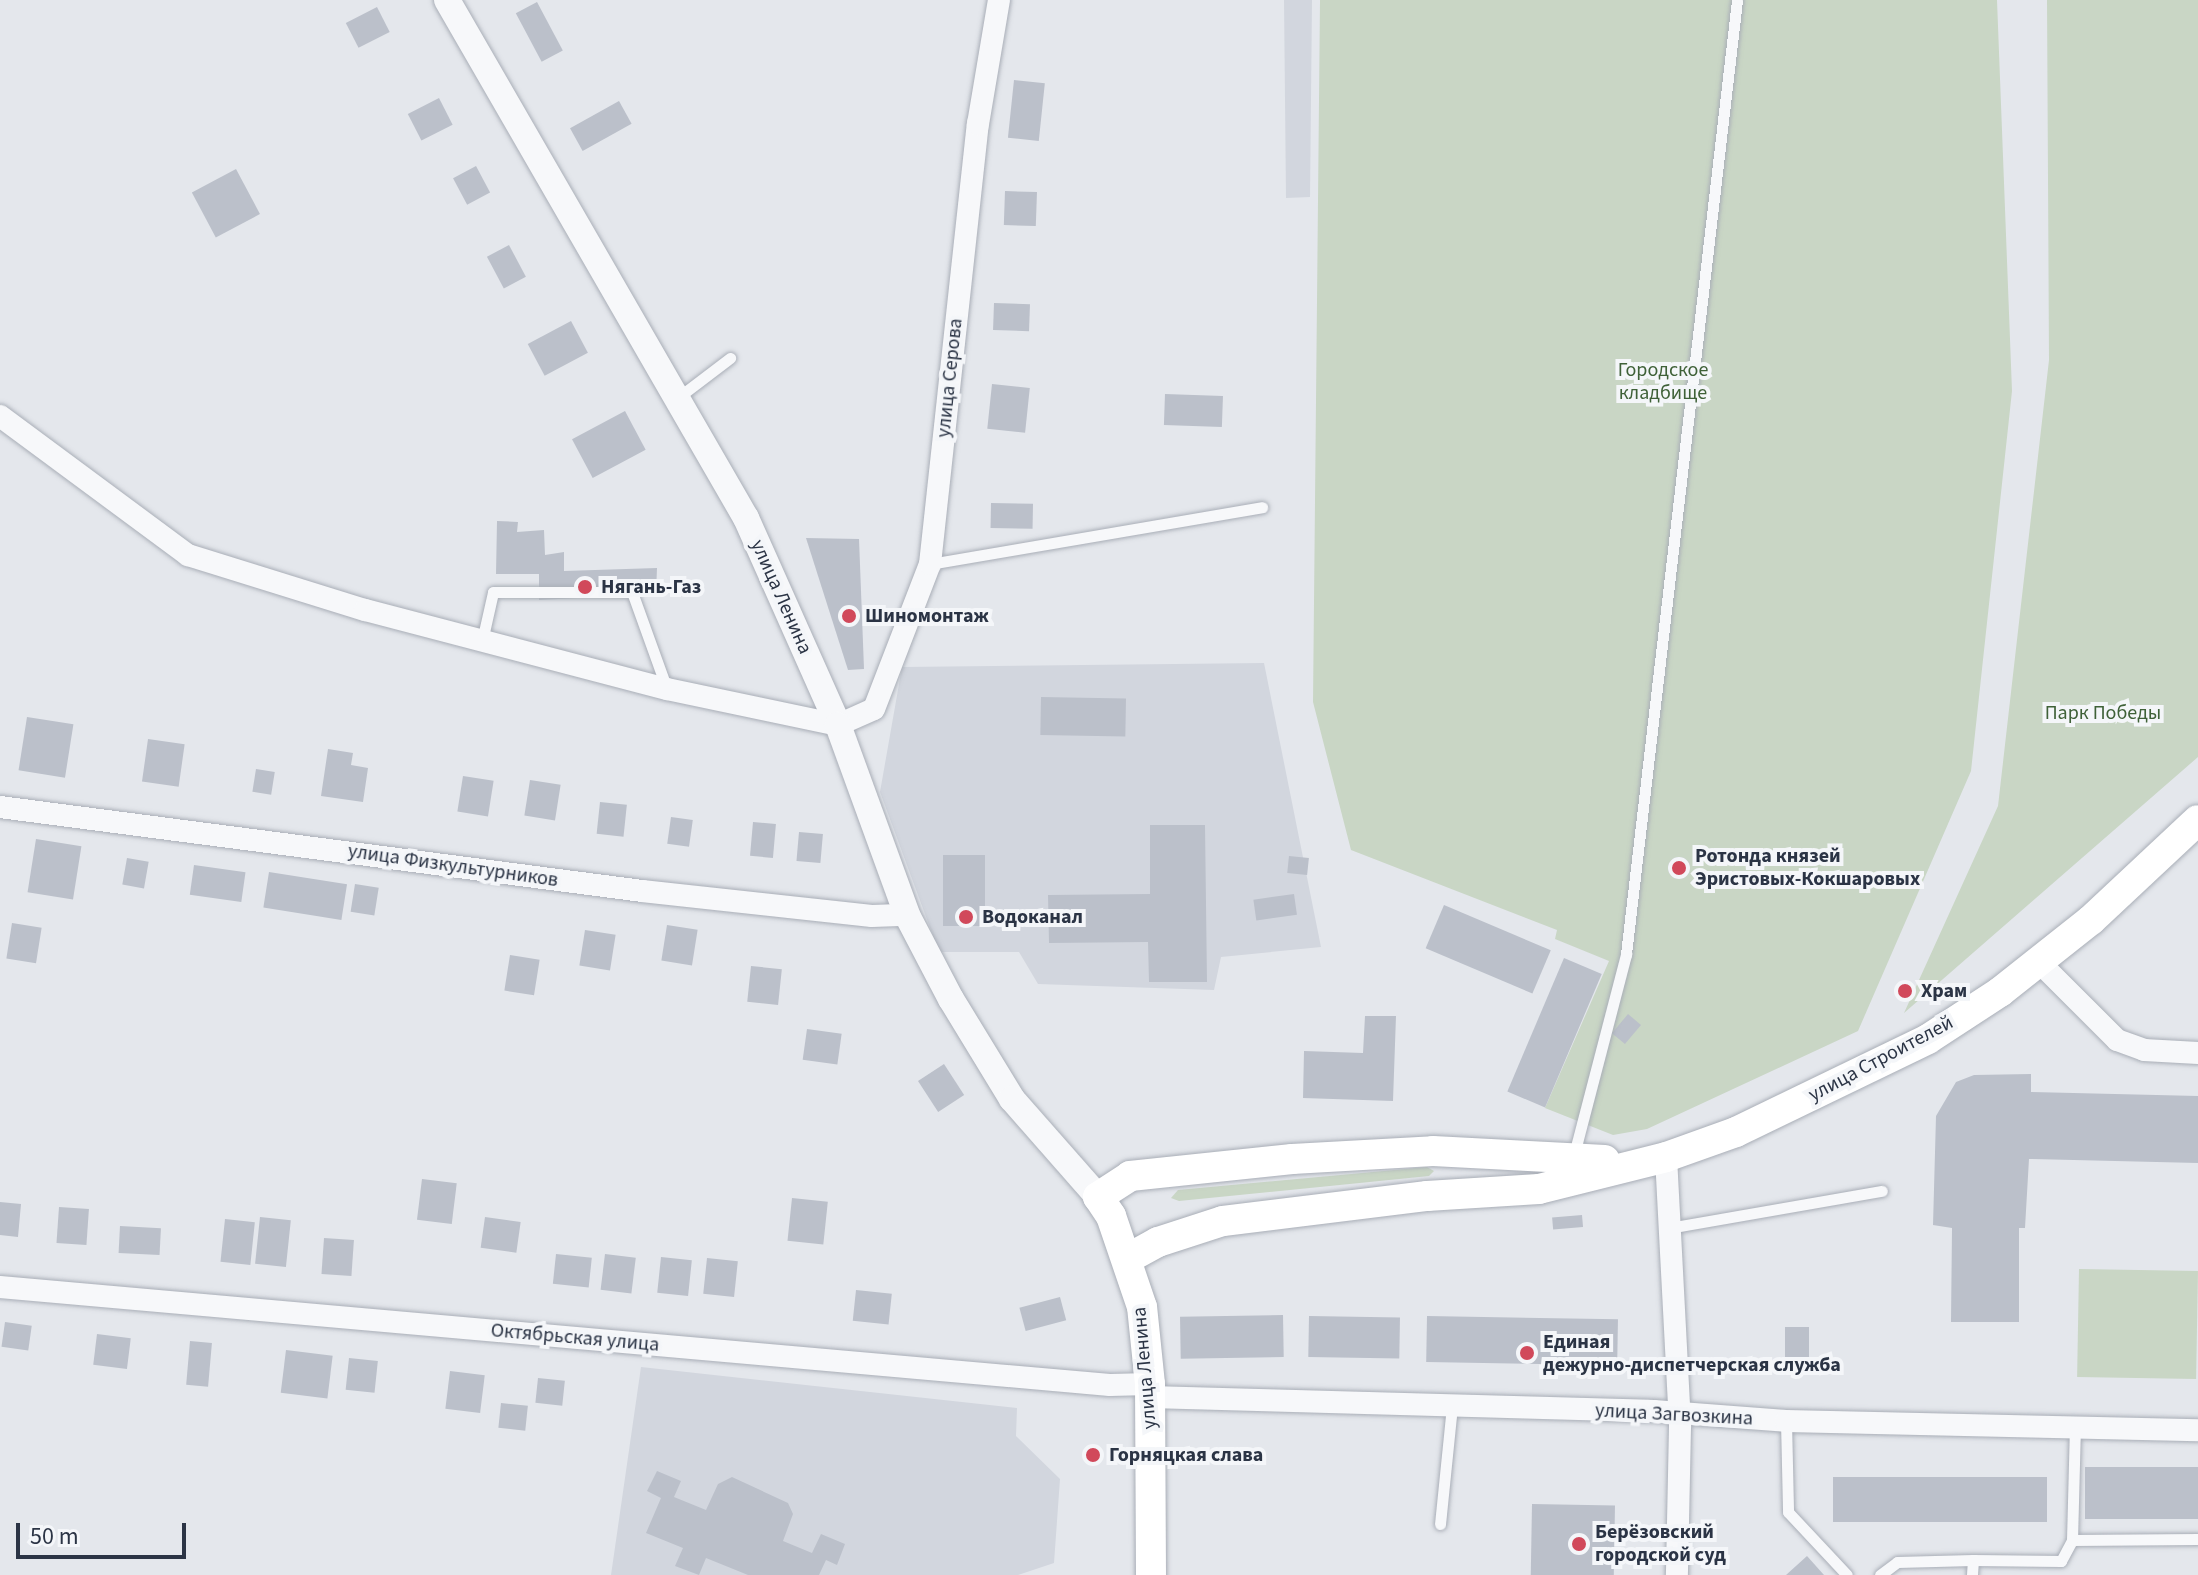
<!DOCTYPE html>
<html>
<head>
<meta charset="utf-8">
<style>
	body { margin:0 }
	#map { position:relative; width:2198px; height:1575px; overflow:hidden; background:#e4e7ec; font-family:"Source Sans 3",sans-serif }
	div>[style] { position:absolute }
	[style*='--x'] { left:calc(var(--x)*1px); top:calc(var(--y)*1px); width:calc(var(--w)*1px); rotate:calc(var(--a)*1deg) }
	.built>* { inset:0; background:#d2d6de }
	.green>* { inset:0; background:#c9d6c5; transform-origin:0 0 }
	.building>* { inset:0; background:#bbc0ca; transform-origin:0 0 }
	.round { border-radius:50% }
	.roads { filter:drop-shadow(0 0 2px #a9aeb7) drop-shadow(0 0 2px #a9aeb7) }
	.service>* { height:11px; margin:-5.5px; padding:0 5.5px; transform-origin:5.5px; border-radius:5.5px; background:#f7f8fa }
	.minor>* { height:22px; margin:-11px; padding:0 11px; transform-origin:11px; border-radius:11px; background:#f7f8fa }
	.tertiary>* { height:26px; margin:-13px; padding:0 13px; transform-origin:13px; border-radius:13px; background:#f7f8fa }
	.secondary>* { height:30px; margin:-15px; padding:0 15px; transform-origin:15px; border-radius:15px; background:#fff }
	.dots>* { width:22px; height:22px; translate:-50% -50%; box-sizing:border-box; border:4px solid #f4f6f9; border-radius:50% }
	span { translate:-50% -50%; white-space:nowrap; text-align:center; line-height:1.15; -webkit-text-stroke:8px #f4f6f9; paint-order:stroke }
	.park-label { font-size:20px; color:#3f6138 }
	.street-label { font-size:20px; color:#2b3445 }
	.poi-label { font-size:20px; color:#2b3445; font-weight:700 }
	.left { translate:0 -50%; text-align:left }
	.scale { position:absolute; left:16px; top:1523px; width:170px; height:36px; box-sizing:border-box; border:4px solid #2b3445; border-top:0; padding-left:10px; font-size:24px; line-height:28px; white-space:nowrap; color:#2b3445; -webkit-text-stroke:6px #f4f6f9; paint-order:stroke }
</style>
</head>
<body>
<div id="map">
	<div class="built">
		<i style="clip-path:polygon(1284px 0,1312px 0,1310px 197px,1286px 198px)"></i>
		<i style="clip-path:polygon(1264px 663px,1321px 947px,1221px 957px,1214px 990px,1038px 984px,1019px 952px,939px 952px,880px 792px,902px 667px)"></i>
		<i style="clip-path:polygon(641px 1367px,1017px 1408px,1016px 1436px,1060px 1479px,1054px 1563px,1018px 1575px,611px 1575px)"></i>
	</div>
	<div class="green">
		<i style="clip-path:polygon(1320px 0,1997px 0,2012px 391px,1971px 771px,1858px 1031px,1647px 1129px,1613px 1135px,1545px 1108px,1609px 961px,1555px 939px,1557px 930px,1351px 850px,1313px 702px)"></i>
		<i style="clip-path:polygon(2047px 0,2198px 0,2198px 757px,1904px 1013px,1998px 806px,2049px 360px)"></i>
		<i style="clip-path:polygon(1427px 1167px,1434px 1171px,1429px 1176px,1179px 1201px,1171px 1198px,1178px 1190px)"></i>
		<i style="left:2079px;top:1269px;width:119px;height:108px;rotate:1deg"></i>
	</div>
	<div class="building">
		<i style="left:537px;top:2px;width:55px;height:24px;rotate:62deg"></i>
		<i style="left:377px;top:7px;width:28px;height:35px;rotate:63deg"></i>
		<i style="left:1014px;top:80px;width:31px;height:58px;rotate:6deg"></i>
		<i style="left:439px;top:98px;width:30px;height:35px;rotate:63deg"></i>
		<i style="left:619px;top:101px;width:26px;height:56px;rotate:61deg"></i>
		<i style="left:476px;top:166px;width:30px;height:26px;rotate:62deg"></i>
		<i style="left:236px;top:169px;width:51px;height:50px;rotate:62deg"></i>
		<i style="left:1005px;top:191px;width:32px;height:34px;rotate:2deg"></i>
		<i style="left:509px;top:245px;width:36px;height:25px;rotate:62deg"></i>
		<i style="left:994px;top:303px;width:36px;height:27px;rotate:2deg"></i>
		<i style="left:571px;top:321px;width:36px;height:49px;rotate:62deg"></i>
		<i style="left:992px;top:384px;width:38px;height:45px;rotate:6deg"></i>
		<i style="left:1165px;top:394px;width:58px;height:31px;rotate:2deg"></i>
		<i style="left:625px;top:411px;width:44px;height:60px;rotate:62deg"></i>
		<i style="left:991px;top:503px;width:42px;height:25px;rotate:1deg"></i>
		<i style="clip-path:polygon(497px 521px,518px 522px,517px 532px,544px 530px,545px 555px,564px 552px,564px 571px,657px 568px,656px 594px,539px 600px,539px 574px,496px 574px)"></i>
		<i style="clip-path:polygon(806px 538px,859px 539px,864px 669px,848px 670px)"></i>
		<i style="left:1041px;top:697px;width:85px;height:38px;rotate:1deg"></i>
		<i style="left:27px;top:717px;width:47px;height:54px;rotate:9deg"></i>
		<i style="left:148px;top:739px;width:37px;height:43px;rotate:8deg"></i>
		<i style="clip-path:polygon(328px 749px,353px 753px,351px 765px,368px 768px,363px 802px,321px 796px)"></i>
		<i style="left:256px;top:769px;width:19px;height:23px;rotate:9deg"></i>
		<i style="left:463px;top:776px;width:31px;height:36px;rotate:9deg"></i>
		<i style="left:530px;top:780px;width:31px;height:36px;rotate:9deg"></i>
		<i style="left:600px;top:802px;width:27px;height:32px;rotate:6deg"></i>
		<i style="left:671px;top:817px;width:22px;height:27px;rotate:8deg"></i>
		<i style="left:753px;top:822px;width:23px;height:34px;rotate:5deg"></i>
		<i style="clip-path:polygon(1150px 825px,1205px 825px,1207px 982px,1149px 982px,1148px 942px,1049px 943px,1048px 895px,1150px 894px)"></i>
		<i style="left:799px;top:832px;width:24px;height:29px;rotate:5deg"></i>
		<i style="left:36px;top:839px;width:46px;height:54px;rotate:9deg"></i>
		<i style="left:943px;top:855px;width:42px;height:71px"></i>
		<i style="left:1289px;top:856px;width:20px;height:17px;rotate:6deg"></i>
		<i class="round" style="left:1668px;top:857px;width:22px;height:22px"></i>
		<i style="left:127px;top:858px;width:22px;height:27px;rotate:10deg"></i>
		<i style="left:194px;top:865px;width:52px;height:30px;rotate:8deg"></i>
		<i style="left:269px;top:872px;width:79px;height:36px;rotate:9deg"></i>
		<i style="left:355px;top:884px;width:24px;height:28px;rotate:9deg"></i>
		<i style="left:1294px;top:894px;width:21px;height:41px;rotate:82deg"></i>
		<i style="left:1444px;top:905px;width:116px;height:47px;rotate:23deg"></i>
		<i style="left:12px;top:923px;width:30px;height:36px;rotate:9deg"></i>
		<i style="left:667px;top:925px;width:31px;height:36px;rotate:9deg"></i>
		<i style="left:585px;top:930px;width:31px;height:36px;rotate:9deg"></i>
		<i style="left:510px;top:955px;width:30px;height:36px;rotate:9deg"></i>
		<i style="left:1564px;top:958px;width:41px;height:145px;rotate:23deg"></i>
		<i style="left:751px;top:966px;width:31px;height:36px;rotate:6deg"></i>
		<i style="left:1628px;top:1014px;width:17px;height:25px;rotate:40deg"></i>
		<i style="clip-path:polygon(1365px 1016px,1396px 1016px,1393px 1101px,1303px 1098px,1304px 1051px,1363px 1053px)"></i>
		<i style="left:807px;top:1029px;width:35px;height:31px;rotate:8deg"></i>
		<i style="left:944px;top:1064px;width:37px;height:31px;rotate:57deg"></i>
		<i style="clip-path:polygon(2031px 1074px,2031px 1092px,2198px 1096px,2198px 1163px,2029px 1159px,2025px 1228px,2019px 1228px,2019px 1322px,1951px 1322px,1952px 1228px,1933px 1225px,1936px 1116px,1956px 1082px,1974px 1075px)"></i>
		<i style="left:422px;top:1179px;width:35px;height:41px;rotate:7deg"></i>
		<i style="left:792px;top:1198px;width:36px;height:43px;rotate:6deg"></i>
		<i style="clip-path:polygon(0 1202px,21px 1204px,18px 1237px,0 1235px)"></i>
		<i style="left:59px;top:1207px;width:30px;height:36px;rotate:4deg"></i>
		<i style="left:1582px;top:1215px;width:12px;height:30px;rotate:85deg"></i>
		<i style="left:260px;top:1217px;width:31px;height:47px;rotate:6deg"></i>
		<i style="left:485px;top:1217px;width:36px;height:31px;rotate:8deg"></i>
		<i style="left:225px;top:1219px;width:30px;height:43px;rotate:6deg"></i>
		<i style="left:120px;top:1226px;width:41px;height:27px;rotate:3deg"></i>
		<i style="left:324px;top:1238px;width:30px;height:36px;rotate:4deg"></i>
		<i style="left:556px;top:1254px;width:36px;height:30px;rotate:6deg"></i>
		<i style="left:605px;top:1254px;width:31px;height:36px;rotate:7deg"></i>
		<i style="left:661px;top:1257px;width:31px;height:36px;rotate:6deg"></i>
		<i style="left:707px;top:1258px;width:31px;height:36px;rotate:6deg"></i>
		<i style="left:856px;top:1290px;width:36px;height:31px;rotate:6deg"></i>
		<i style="left:1060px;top:1297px;width:24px;height:42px;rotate:75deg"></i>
		<i style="left:1283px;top:1315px;width:42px;height:103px;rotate:89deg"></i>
		<i style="left:1309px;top:1316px;width:91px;height:41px;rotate:1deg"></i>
		<i style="left:1427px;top:1316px;width:191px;height:46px;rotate:1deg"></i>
		<i style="left:5px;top:1322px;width:27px;height:25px;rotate:8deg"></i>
		<i style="left:1785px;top:1327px;width:24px;height:46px"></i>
		<i style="left:97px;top:1334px;width:34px;height:31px;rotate:7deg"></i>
		<i style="left:190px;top:1341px;width:22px;height:44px;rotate:5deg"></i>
		<i style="left:286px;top:1350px;width:47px;height:43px;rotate:7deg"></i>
		<i style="left:349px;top:1358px;width:29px;height:32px;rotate:6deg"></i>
		<i style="left:450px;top:1371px;width:35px;height:38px;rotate:7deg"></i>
		<i style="left:538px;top:1378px;width:27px;height:25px;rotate:6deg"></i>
		<i style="left:501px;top:1403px;width:27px;height:25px;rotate:6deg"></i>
		<i style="left:2198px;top:1467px;width:52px;height:113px;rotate:90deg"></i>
		<i style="clip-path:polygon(657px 1471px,681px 1481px,674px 1497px,706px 1510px,718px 1484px,732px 1477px,788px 1503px,793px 1514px,783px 1541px,812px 1553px,821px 1534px,845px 1544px,837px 1565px,826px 1560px,819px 1575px,748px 1575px,706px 1558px,699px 1575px,675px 1566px,683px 1548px,646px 1533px,661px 1498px,647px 1491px)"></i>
		<i style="left:2047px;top:1477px;width:45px;height:214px;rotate:90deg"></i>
		<i style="left:1532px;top:1504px;width:83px;height:71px;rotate:1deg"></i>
		<i style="clip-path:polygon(1807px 1556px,1824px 1575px,1786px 1575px)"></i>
	</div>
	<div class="roads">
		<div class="service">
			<i style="--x:676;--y:399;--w:68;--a:-37.2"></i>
			<i style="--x:930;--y:564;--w:337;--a:-9.7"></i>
			<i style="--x:482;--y:641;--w:50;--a:-77.3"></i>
			<i style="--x:493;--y:592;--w:139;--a:0"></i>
			<i style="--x:632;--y:592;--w:103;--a:70.2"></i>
			<i style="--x:1573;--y:1158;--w:211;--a:-75.4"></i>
			<i style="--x:1626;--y:954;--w:960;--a:-83.36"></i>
			<i style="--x:1669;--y:1228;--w:216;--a:-9.9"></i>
			<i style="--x:1786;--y:1421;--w:91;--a:88.7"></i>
			<i style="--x:1788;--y:1512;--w:86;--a:46.9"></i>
			<i style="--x:1440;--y:1524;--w:119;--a:-84.2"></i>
			<i style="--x:2072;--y:1540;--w:126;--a:-0.5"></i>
			<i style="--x:1973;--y:1560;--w:88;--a:0.7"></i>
			<i style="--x:2061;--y:1561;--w:24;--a:-62"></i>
			<i style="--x:2072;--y:1540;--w:112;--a:-88.5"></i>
			<i style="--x:1880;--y:1575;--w:21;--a:-37"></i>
			<i style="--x:1897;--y:1562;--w:76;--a:-1.5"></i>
			<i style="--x:1973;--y:1560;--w:15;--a:94"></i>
		</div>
		<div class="minor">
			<i style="--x:0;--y:416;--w:234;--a:36.5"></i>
			<i style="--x:188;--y:555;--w:185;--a:17.3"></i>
			<i style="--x:365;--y:610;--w:312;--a:14.7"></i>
			<i style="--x:667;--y:689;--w:175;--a:11.9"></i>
			<i style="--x:838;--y:725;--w:39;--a:-24"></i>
			<i style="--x:874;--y:709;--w:155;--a:-68.9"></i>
			<i style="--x:930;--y:564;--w:443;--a:-83.8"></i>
			<i style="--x:978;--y:124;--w:126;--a:-80.4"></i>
			<i style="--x:0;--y:807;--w:647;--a:7.45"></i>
			<i style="--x:642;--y:891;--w:231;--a:6.2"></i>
			<i style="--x:872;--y:916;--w:35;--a:-2"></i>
			<i style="--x:2040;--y:963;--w:109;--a:45"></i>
			<i style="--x:2117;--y:1040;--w:29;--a:20"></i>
			<i style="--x:2144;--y:1050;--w:54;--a:3.2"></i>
			<i style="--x:1666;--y:1157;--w:270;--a:87"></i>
			<i style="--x:1680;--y:1427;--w:148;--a:91.2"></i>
			<i style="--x:0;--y:1287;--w:1114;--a:5.05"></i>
			<i style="--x:1110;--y:1385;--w:40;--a:-1.4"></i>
			<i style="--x:1150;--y:1397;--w:504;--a:1.59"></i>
			<i style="--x:1654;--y:1411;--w:132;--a:4.3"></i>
			<i style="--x:1786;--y:1421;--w:412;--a:1.3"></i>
		</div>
		<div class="tertiary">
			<i style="--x:447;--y:0;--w:598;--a:60.01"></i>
			<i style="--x:746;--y:518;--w:227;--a:66"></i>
			<i style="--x:838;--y:725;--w:202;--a:70"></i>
			<i style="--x:907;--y:915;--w:95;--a:62.4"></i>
			<i style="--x:951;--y:999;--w:117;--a:58.6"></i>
			<i style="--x:1012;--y:1099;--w:130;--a:48.7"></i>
		</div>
		<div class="secondary">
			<i style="--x:1127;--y:1259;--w:35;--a:-29"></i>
			<i style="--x:1158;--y:1242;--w:68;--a:-17.9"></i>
			<i style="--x:1223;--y:1221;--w:206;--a:-7"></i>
			<i style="--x:1427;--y:1196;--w:112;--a:-3.6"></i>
			<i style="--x:1539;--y:1189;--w:131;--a:-14.1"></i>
			<i style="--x:1666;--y:1157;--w:74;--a:-19.7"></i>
			<i style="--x:1736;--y:1132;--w:213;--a:-25.8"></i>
			<i style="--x:1928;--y:1039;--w:86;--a:-33.1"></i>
			<i style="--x:2000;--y:992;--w:116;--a:-38.4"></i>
			<i style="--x:2091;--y:920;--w:146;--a:-43.1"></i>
			<i style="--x:1151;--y:1575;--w:191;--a:-90.3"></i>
			<i style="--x:1150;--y:1384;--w:77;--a:-95.9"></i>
			<i style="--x:1142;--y:1307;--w:96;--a:-108.8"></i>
			<i style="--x:1111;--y:1216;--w:23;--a:-124"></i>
			<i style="--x:1098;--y:1197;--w:38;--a:-33"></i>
			<i style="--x:1130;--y:1176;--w:163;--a:-6"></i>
			<i style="--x:1292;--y:1159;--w:141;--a:-3.2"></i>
			<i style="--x:1433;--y:1151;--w:172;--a:3"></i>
		</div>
	</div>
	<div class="dots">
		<i style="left:585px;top:587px;background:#d1495b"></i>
		<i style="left:849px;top:616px;background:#d1495b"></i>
		<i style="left:1679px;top:868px;background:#d1495b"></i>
		<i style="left:966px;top:917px;background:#d1495b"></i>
		<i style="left:1905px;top:991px;background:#d1495b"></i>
		<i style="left:1527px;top:1353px;background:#d1495b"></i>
		<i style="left:1093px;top:1455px;background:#d1495b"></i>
		<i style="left:1579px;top:1544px;background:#d1495b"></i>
	</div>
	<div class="park-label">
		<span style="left:1663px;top:382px">Городское<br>кладбище</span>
		<span style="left:2103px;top:713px">Парк Победы</span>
	</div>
	<div class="street-label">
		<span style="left:950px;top:378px;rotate:-84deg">улица Серова</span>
		<span style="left:781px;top:597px;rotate:66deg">улица Ленина</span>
		<span style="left:453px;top:866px;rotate:8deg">улица Физкультурников</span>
		<span style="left:1881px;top:1059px;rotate:-28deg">улица Строителей</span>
		<span style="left:575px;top:1338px;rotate:5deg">Октябрьская улица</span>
		<span style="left:1145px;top:1368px;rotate:-95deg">улица Ленина</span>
		<span style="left:1674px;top:1415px;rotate:3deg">улица Загвозкина</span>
	</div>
	<div class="poi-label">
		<span class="left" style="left:601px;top:587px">Нягань-Газ</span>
		<span class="left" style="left:865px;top:616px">Шиномонтаж</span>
		<span class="left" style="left:1695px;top:868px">Ротонда князей<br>Эристовых-Кокшаровых</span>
		<span class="left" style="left:982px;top:917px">Водоканал</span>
		<span class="left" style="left:1921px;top:991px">Храм</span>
		<span class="left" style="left:1543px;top:1354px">Единая<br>дежурно-диспетчерская служба</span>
		<span class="left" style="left:1109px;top:1455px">Горняцкая слава</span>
		<span class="left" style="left:1595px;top:1544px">Берёзовский<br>городской суд</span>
	</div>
	<div class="scale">50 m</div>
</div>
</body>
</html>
